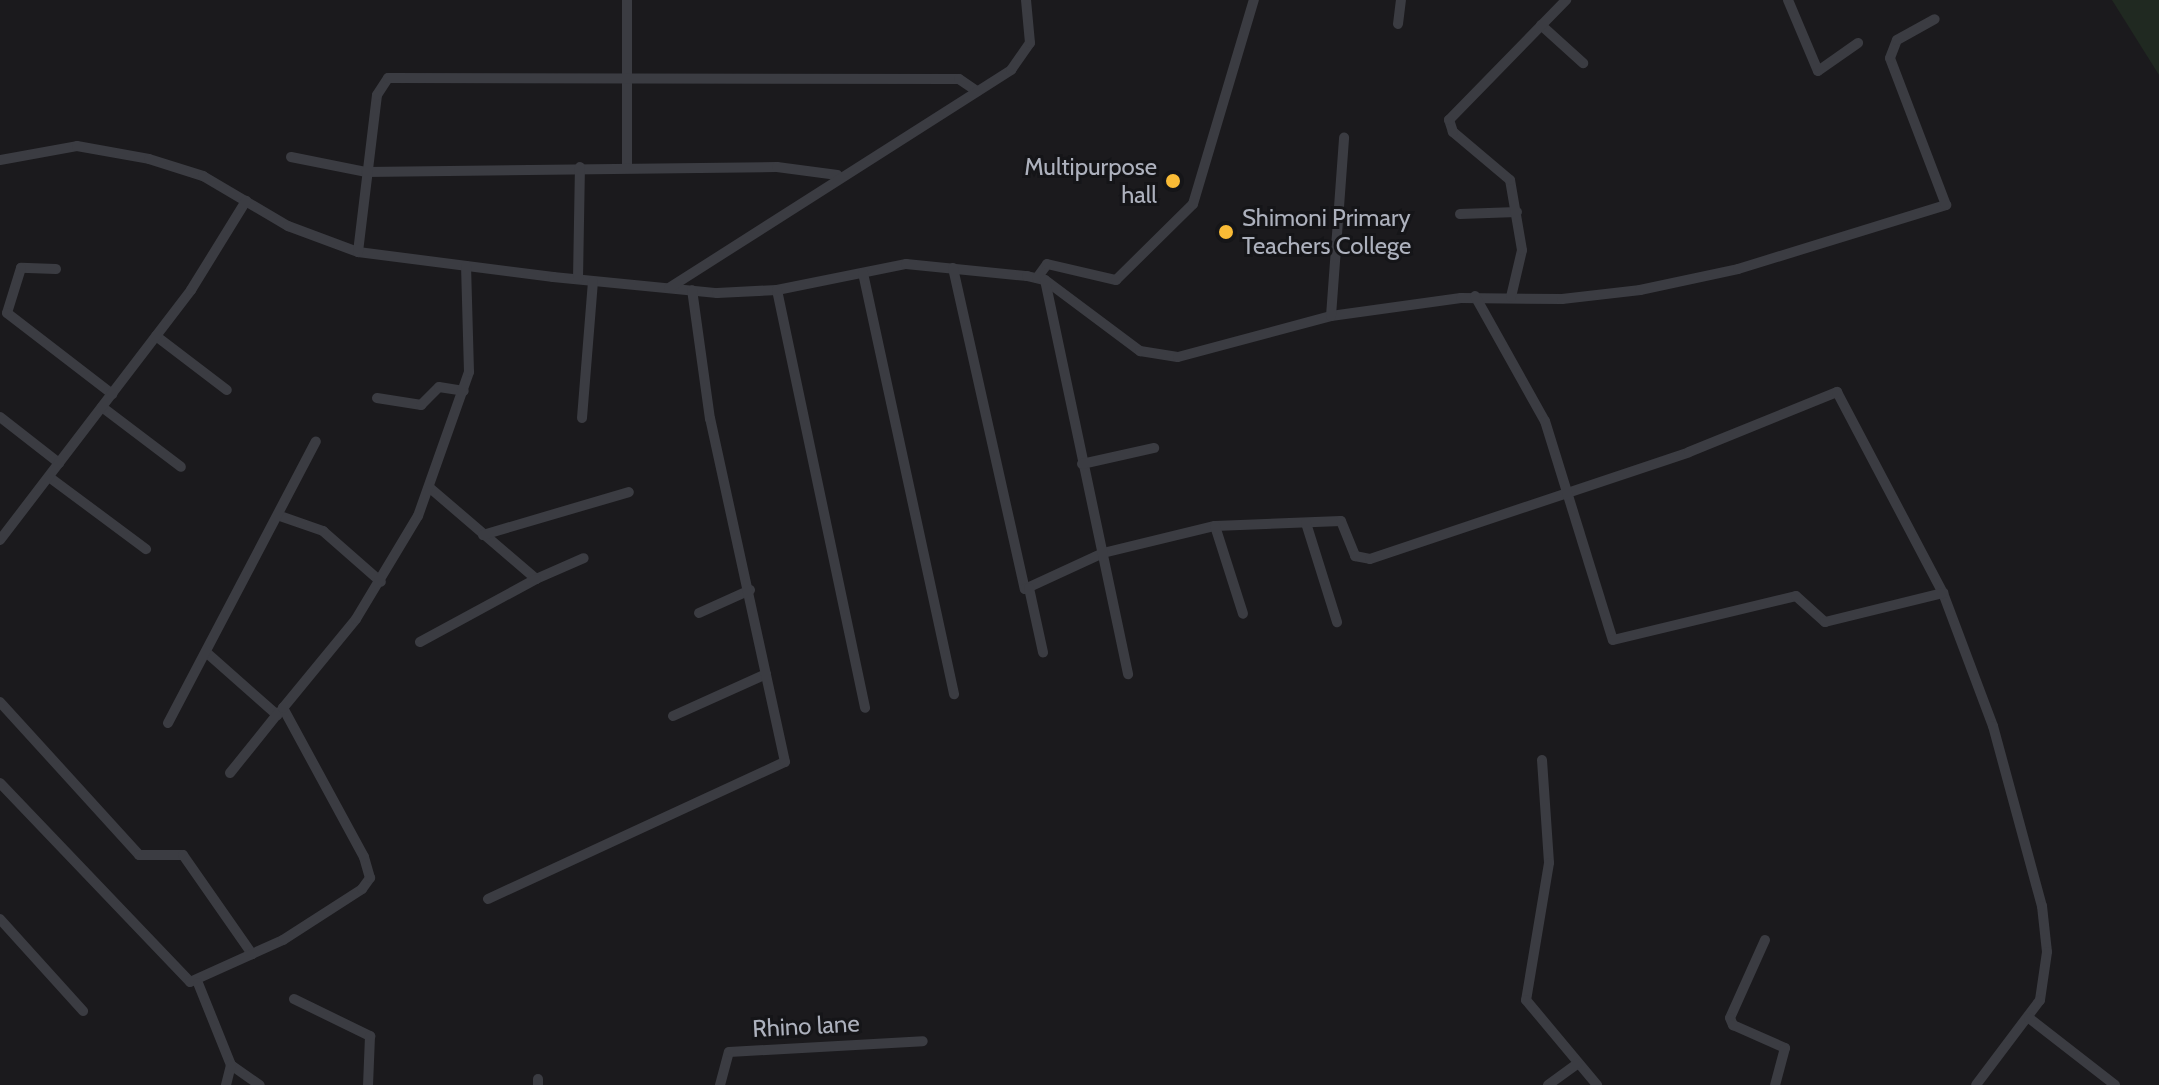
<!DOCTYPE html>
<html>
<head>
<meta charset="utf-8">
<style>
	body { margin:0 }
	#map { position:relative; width:2159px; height:1085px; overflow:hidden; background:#1b1a1d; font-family:Cabin,sans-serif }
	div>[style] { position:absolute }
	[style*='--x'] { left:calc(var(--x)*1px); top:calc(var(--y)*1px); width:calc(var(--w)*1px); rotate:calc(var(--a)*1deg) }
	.green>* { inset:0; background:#202921 }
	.street>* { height:10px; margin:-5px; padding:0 5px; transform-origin:5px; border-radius:5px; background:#3b3c42 }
	.dots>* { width:22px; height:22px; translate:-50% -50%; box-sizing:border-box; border:4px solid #151518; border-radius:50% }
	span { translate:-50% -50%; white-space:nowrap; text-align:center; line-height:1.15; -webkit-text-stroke:6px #151518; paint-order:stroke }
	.poi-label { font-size:24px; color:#adb1bd }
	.right { translate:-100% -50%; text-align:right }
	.left { translate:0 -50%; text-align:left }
	.street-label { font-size:24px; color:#adb1bd }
</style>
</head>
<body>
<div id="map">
	<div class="green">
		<i style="clip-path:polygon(2112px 0,2159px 0,2159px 75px)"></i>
	</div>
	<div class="street">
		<i style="--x:627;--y:0;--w:167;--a:90"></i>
		<i style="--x:1788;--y:0;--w:77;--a:67.1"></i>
		<i style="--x:1818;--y:71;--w:49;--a:-35"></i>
		<i style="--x:1398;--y:24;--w:24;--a:-83"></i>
		<i style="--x:1541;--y:25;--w:57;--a:42.1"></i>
		<i style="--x:291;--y:157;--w:76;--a:11.3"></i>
		<i style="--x:366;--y:172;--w:411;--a:-0.7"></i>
		<i style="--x:777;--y:167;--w:61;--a:7.6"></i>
		<i style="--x:0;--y:160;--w:78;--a:-10.3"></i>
		<i style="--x:77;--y:146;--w:73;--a:10.2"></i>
		<i style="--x:149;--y:159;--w:57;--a:17.5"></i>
		<i style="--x:203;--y:176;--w:99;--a:30.5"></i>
		<i style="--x:288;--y:226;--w:75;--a:20.4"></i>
		<i style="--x:358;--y:252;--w:197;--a:7.3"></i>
		<i style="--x:553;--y:277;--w:165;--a:5.6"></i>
		<i style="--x:717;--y:293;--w:60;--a:-2.9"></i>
		<i style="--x:777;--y:290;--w:132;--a:-11.4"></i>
		<i style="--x:906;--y:264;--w:122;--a:5.7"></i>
		<i style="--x:1027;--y:276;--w:18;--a:13"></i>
		<i style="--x:1045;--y:280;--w:119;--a:36.8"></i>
		<i style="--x:1140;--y:351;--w:38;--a:9"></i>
		<i style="--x:1178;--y:357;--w:158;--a:-15"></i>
		<i style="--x:1331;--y:316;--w:131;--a:-7.9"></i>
		<i style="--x:1461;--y:298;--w:101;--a:0.6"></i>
		<i style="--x:1562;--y:299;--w:79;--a:-6.6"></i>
		<i style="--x:1640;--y:290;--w:100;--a:-12.1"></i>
		<i style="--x:1738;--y:269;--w:218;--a:-17.1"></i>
		<i style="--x:1946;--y:205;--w:157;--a:-110.9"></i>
		<i style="--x:1890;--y:58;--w:19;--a:-69"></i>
		<i style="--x:1897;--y:40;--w:43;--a:-28.9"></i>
		<i style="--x:1460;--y:214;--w:57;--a:-2"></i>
		<i style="--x:358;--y:252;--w:158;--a:-83.1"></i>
		<i style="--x:377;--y:95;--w:20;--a:-57"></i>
		<i style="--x:388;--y:78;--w:571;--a:0.1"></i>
		<i style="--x:959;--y:79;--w:22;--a:34"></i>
		<i style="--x:953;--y:268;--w:329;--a:77.4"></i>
		<i style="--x:1025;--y:589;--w:86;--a:-24.8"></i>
		<i style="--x:1103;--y:553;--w:115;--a:-13.6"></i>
		<i style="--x:1215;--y:526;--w:126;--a:-2.3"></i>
		<i style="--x:1341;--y:521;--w:38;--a:68"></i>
		<i style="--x:1355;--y:556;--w:15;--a:11"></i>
		<i style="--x:1370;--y:559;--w:336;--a:-18.5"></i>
		<i style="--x:1689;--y:452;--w:160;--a:-22.1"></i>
		<i style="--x:1837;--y:392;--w:227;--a:62.2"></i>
		<i style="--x:1943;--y:593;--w:142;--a:69.4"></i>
		<i style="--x:1993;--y:726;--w:187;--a:74.8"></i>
		<i style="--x:2042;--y:906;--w:46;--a:83.8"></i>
		<i style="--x:2047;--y:952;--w:49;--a:98.3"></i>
		<i style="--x:2040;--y:1000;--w:106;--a:127"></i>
		<i style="--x:56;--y:269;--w:35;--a:-178"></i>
		<i style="--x:21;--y:268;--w:47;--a:107.3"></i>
		<i style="--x:7;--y:313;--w:133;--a:37.6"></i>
		<i style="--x:863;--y:273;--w:431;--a:77.8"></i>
		<i style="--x:1037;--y:278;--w:17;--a:-54"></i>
		<i style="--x:1047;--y:264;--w:71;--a:13.1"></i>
		<i style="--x:1116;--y:280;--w:108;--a:-44.6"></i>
		<i style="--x:1193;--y:204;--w:213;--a:-73.4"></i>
		<i style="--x:578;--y:279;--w:112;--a:-89"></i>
		<i style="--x:1045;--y:280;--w:403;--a:78.1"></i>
		<i style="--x:669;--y:288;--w:406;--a:-32.5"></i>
		<i style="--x:1011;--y:70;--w:33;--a:-55"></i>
		<i style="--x:1030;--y:43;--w:43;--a:-95.3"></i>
		<i style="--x:777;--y:290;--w:427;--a:78.1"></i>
		<i style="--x:1475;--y:296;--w:143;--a:60.8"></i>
		<i style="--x:1545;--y:421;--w:229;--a:72.8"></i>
		<i style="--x:1613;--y:640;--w:188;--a:-13.5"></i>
		<i style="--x:1796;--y:596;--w:39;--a:42"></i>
		<i style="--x:1825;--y:622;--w:122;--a:-13.8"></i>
		<i style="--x:1511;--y:297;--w:48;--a:-76.8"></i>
		<i style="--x:1522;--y:250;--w:71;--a:-99.7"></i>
		<i style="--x:1510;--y:180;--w:75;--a:-139.9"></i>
		<i style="--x:1453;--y:132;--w:13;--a:-108"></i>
		<i style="--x:1449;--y:120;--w:168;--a:-45.7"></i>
		<i style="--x:1331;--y:316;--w:179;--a:-85.8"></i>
		<i style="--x:156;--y:336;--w:89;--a:37.3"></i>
		<i style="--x:377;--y:398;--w:45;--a:9"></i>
		<i style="--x:421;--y:405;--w:25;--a:-45"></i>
		<i style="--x:439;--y:387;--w:25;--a:9"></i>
		<i style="--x:102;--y:407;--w:99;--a:37.2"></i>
		<i style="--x:0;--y:417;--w:75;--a:37.9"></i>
		<i style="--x:582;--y:418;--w:137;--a:-85.4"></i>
		<i style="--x:1082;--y:464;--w:74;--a:-12.5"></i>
		<i style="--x:49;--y:477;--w:121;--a:36.6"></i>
		<i style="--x:430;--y:488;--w:140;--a:40.6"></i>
		<i style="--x:536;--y:579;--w:52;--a:-23.6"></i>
		<i style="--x:280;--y:516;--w:46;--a:19.2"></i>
		<i style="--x:323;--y:531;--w:77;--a:41.3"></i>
		<i style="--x:1306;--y:523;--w:104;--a:72.6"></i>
		<i style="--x:1215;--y:526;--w:92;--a:72.3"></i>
		<i style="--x:483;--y:535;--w:152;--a:-16.4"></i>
		<i style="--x:0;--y:540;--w:315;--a:-52.6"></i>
		<i style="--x:191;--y:290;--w:105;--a:-58.3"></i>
		<i style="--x:1029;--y:588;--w:66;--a:77.7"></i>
		<i style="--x:699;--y:613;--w:56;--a:-24.3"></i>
		<i style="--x:420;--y:642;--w:132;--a:-28.5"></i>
		<i style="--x:207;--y:653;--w:94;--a:41.5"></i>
		<i style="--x:0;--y:702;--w:207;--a:47.7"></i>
		<i style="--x:139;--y:855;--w:44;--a:0"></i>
		<i style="--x:183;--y:855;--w:121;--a:55.1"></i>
		<i style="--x:673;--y:716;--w:102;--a:-24.3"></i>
		<i style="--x:168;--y:723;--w:318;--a:-62.3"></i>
		<i style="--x:1542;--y:760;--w:103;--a:86.1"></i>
		<i style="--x:1549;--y:863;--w:139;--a:99.5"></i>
		<i style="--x:1526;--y:1000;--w:111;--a:50.1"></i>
		<i style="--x:230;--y:773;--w:78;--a:-51.2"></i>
		<i style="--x:0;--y:783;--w:275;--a:46.3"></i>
		<i style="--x:190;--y:982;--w:102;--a:-24.3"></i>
		<i style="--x:283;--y:940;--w:94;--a:-32.8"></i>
		<i style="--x:362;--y:889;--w:14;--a:-54"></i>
		<i style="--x:370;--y:878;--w:22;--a:-106"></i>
		<i style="--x:364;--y:857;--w:170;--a:-118.5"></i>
		<i style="--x:283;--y:708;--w:115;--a:-50.6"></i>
		<i style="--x:356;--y:619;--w:120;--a:-59"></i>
		<i style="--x:418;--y:516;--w:153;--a:-70.5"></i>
		<i style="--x:469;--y:372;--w:106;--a:-91.6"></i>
		<i style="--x:488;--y:899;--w:327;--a:-24.8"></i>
		<i style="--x:785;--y:762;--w:351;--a:-102.3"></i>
		<i style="--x:710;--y:419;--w:130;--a:-97.9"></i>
		<i style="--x:0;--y:919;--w:124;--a:47.9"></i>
		<i style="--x:1765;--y:940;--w:85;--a:114.2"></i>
		<i style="--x:1730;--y:1018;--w:8;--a:67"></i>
		<i style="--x:1733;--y:1025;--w:57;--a:23.9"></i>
		<i style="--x:1785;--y:1048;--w:38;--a:105"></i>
		<i style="--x:198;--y:983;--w:88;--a:68.1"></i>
		<i style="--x:231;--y:1065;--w:35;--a:35"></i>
		<i style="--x:294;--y:999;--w:85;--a:26"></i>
		<i style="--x:370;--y:1036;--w:49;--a:92.3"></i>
		<i style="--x:2029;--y:1018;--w:109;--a:37.9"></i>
		<i style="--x:538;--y:1079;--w:6;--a:90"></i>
		<i style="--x:226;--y:1085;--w:21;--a:-76"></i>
		<i style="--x:720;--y:1085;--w:34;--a:-75"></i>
		<i style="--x:729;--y:1052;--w:194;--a:-3.2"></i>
		<i style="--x:1548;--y:1085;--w:36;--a:-36"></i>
	</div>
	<div class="dots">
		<i style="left:1173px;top:181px;background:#f9bb36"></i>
		<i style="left:1226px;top:232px;background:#f9bb36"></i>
	</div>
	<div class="poi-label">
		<span class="right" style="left:1157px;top:181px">Multipurpose<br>hall</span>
		<span class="left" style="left:1242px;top:232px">Shimoni Primary<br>Teachers College</span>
	</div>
	<div class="street-label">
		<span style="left:806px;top:1026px;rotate:-3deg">Rhino lane</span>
	</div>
</div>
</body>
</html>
